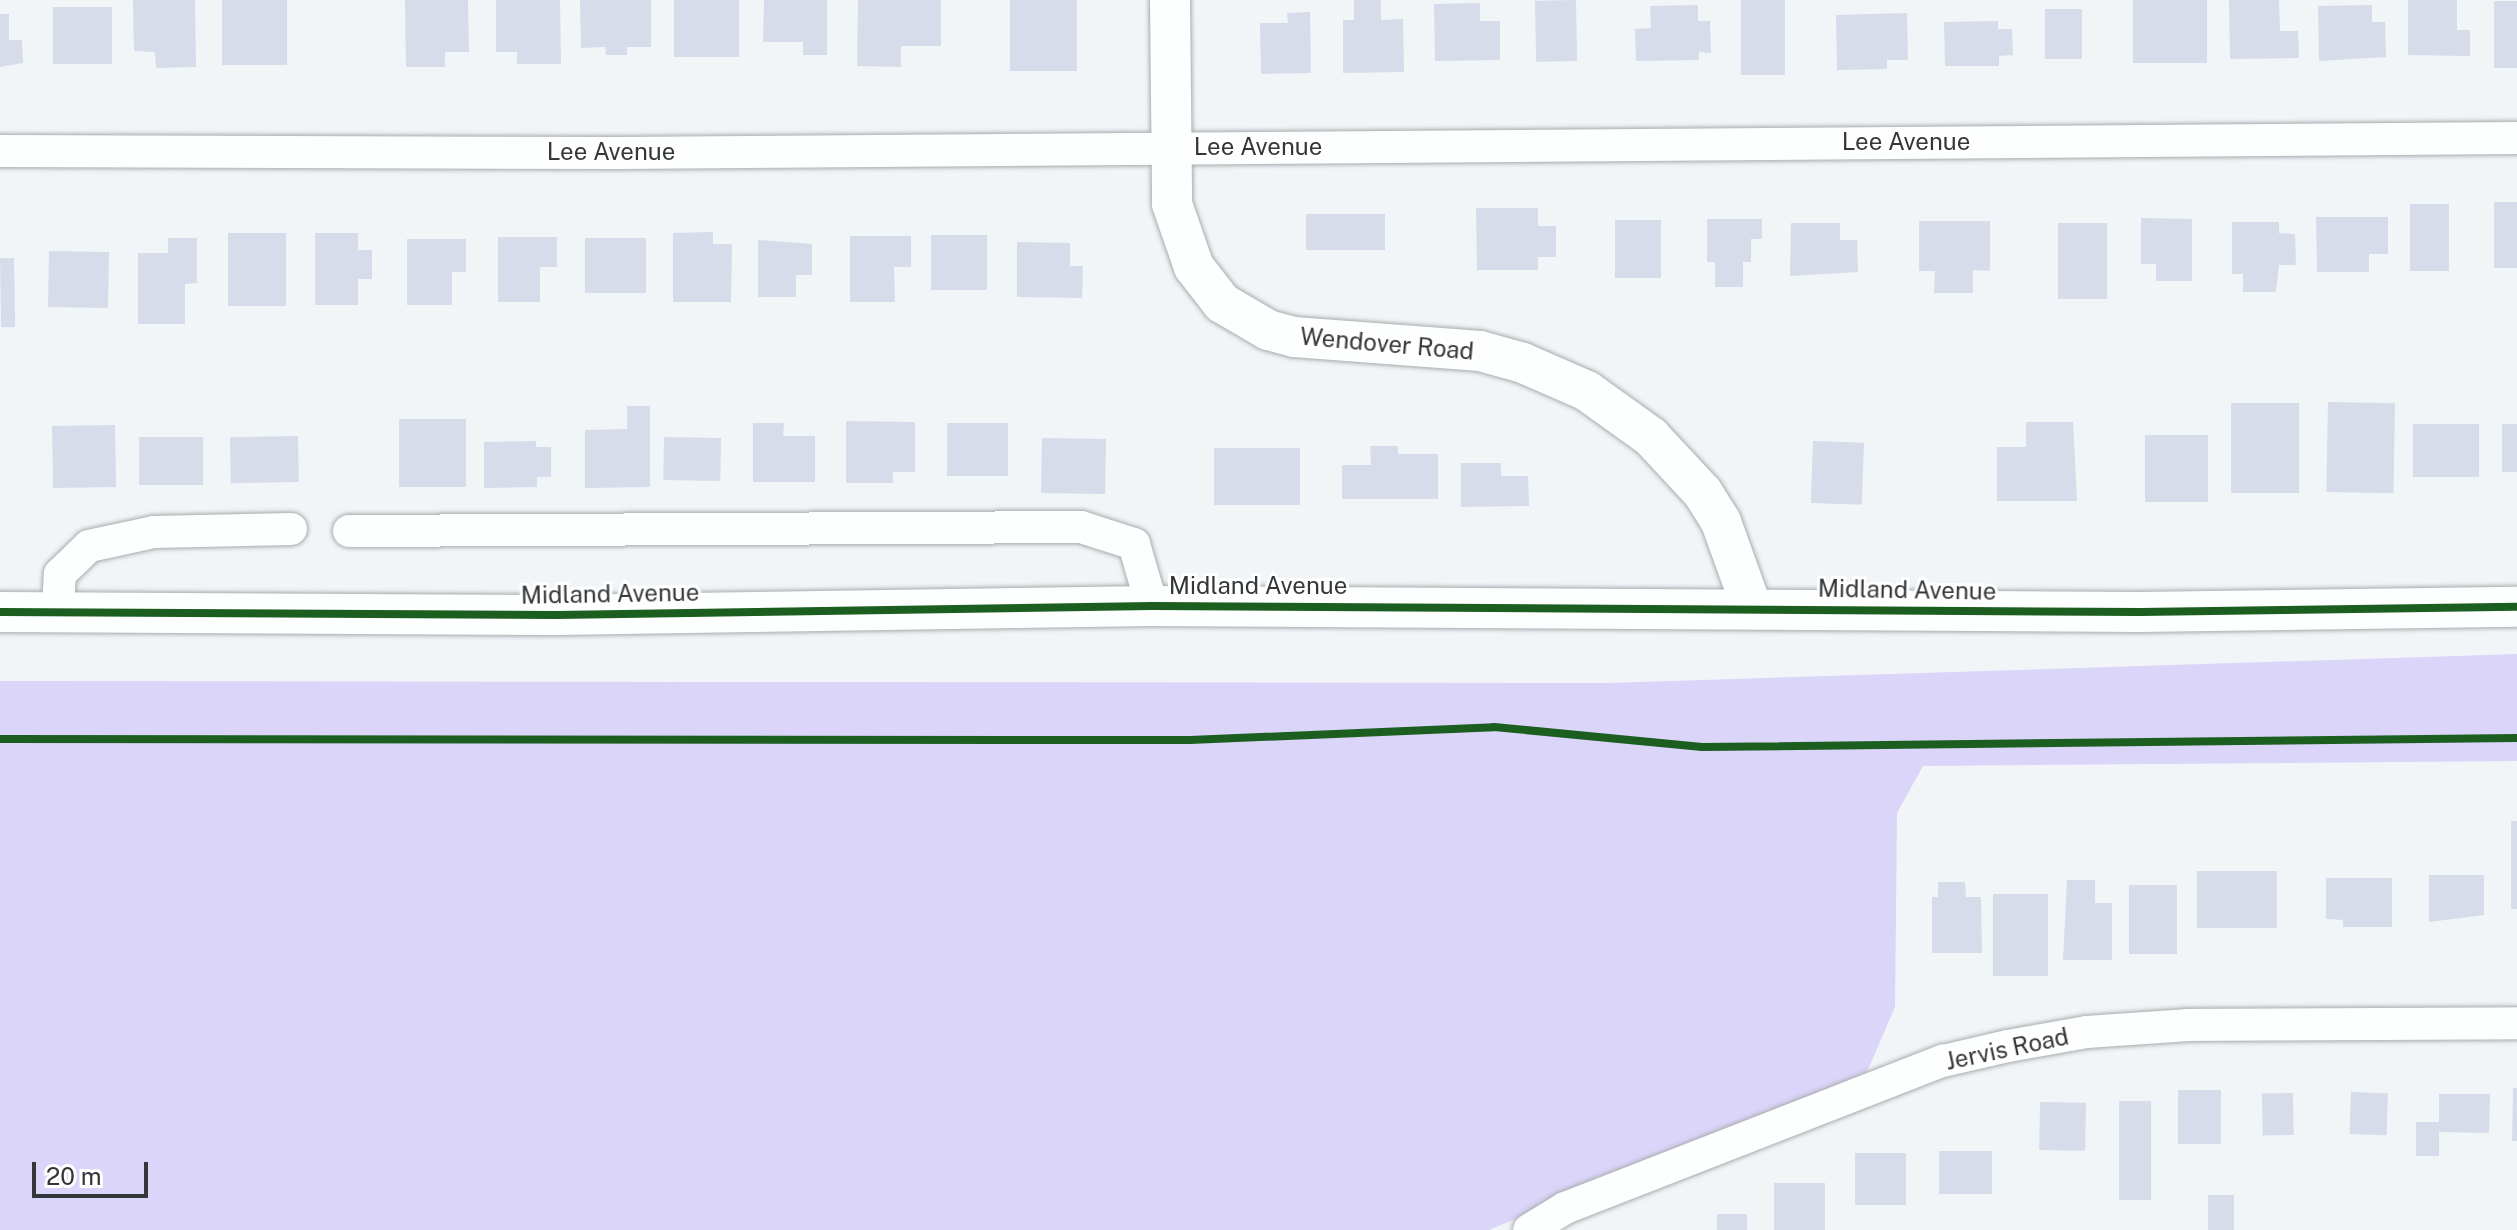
<!DOCTYPE html>
<html>
<head>
<meta charset="utf-8">
<style>
	body { margin:0 }
	#map { position:relative; width:2517px; height:1230px; overflow:hidden; background:#f1f5f8; font-family:"Public Sans",sans-serif }
	div>[style] { position:absolute }
	[style*='--x'] { left:calc(var(--x)*1px); top:calc(var(--y)*1px); width:calc(var(--w)*1px); rotate:calc(var(--a)*1deg) }
	.forest>* { inset:0; background:#dad5f9 }
	.building>* { inset:0; background:#d6dce9; transform-origin:0 0 }
	.roads { filter:drop-shadow(0 0 2px #a9acae) drop-shadow(0 0 2px #a9acae) }
	.minor>* { height:32px; margin:-16px; padding:0 16px; transform-origin:16px; border-radius:16px; background:#fdfefe }
	.tertiary>* { height:40px; margin:-20px; padding:0 20px; transform-origin:20px; border-radius:20px; background:#fdfefe }
	.cycleway>* { height:8px; margin:-4px; padding:0 4px; transform-origin:4px; border-radius:4px; background:#1b5e20 }
	span { translate:-50% -50%; white-space:nowrap; text-align:center; line-height:1.15; -webkit-text-stroke:6px #fff; paint-order:stroke }
	.street-label { font-size:24px; color:#343739 }
	.scale { position:absolute; left:32px; top:1162px; width:116px; height:36px; box-sizing:border-box; border:4px solid #343739; border-top:0; padding-left:10px; font-size:24px; line-height:28px; white-space:nowrap; color:#343739; -webkit-text-stroke:6px #fff; paint-order:stroke }
</style>
</head>
<body>
<div id="map">
	<div class="forest">
		<i style="clip-path:polygon(2517px 654px,2517px 761px,1923px 766px,1897px 813px,1895px 1007px,1867px 1072px,1489px 1230px,0 1230px,0 681px,1609px 683px)"></i>
	</div>
	<div class="building">
		<i style="clip-path:polygon(133px 0,195px 0,196px 67px,156px 68px,155px 52px,134px 51px)"></i>
		<i style="left:222px;top:0;width:65px;height:65px"></i>
		<i style="clip-path:polygon(405px 0,468px 0,469px 52px,445px 52px,445px 67px,406px 67px)"></i>
		<i style="clip-path:polygon(496px 0,560px 0,561px 64px,517px 64px,517px 52px,496px 52px)"></i>
		<i style="clip-path:polygon(580px 0,651px 0,651px 47px,627px 47px,627px 55px,606px 55px,605px 47px,581px 48px)"></i>
		<i style="left:674px;top:0;width:65px;height:57px"></i>
		<i style="clip-path:polygon(764px 0,827px 0,827px 55px,803px 55px,803px 42px,763px 42px)"></i>
		<i style="clip-path:polygon(858px 0,941px 0,941px 46px,901px 46px,901px 67px,857px 66px)"></i>
		<i style="left:1010px;top:0;width:67px;height:71px"></i>
		<i style="clip-path:polygon(1354px 0,1381px 0,1381px 20px,1403px 19px,1404px 72px,1343px 73px,1343px 20px,1354px 20px)"></i>
		<i style="left:1576px;top:0;width:61px;height:41px;rotate:89deg"></i>
		<i style="left:1741px;top:0;width:44px;height:75px"></i>
		<i style="left:2133px;top:0;width:74px;height:63px"></i>
		<i style="clip-path:polygon(2229px 0,2279px 0,2280px 31px,2298px 31px,2299px 58px,2230px 59px)"></i>
		<i style="clip-path:polygon(2408px 0,2457px 0,2457px 30px,2470px 30px,2470px 56px,2408px 55px)"></i>
		<i style="left:2494px;top:1px;width:23px;height:67px"></i>
		<i style="clip-path:polygon(1480px 3px,1480px 21px,1500px 21px,1500px 60px,1435px 61px,1434px 4px)"></i>
		<i style="clip-path:polygon(1698px 5px,1698px 21px,1710px 21px,1711px 53px,1699px 52px,1699px 60px,1636px 61px,1635px 29px,1651px 28px,1650px 6px)"></i>
		<i style="clip-path:polygon(2372px 5px,2372px 22px,2385px 22px,2386px 57px,2319px 61px,2318px 6px)"></i>
		<i style="left:53px;top:7px;width:59px;height:57px"></i>
		<i style="left:2045px;top:9px;width:37px;height:50px"></i>
		<i style="clip-path:polygon(1310px 12px,1311px 73px,1261px 74px,1260px 23px,1288px 23px,1287px 13px)"></i>
		<i style="clip-path:polygon(1907px 13px,1908px 60px,1887px 60px,1887px 69px,1837px 70px,1836px 15px)"></i>
		<i style="clip-path:polygon(0 14px,9px 14px,9px 40px,22px 40px,23px 63px,0 67px)"></i>
		<i style="clip-path:polygon(1998px 21px,1998px 29px,2012px 29px,2013px 55px,1999px 56px,1999px 66px,1945px 66px,1944px 22px)"></i>
		<i style="left:2494px;top:202px;width:23px;height:66px"></i>
		<i style="left:2410px;top:204px;width:39px;height:67px"></i>
		<i style="clip-path:polygon(1476px 208px,1538px 208px,1538px 226px,1556px 226px,1556px 257px,1538px 257px,1538px 270px,1477px 270px)"></i>
		<i style="left:1306px;top:214px;width:79px;height:36px"></i>
		<i style="clip-path:polygon(2316px 217px,2388px 217px,2388px 254px,2369px 254px,2369px 272px,2317px 272px)"></i>
		<i style="clip-path:polygon(2141px 218px,2192px 219px,2192px 281px,2156px 281px,2156px 264px,2141px 264px)"></i>
		<i style="clip-path:polygon(1707px 219px,1762px 219px,1762px 239px,1751px 239px,1751px 262px,1743px 262px,1743px 287px,1715px 287px,1715px 262px,1707px 262px)"></i>
		<i style="left:1615px;top:220px;width:46px;height:58px"></i>
		<i style="clip-path:polygon(1919px 221px,1990px 221px,1990px 271px,1973px 270px,1973px 293px,1934px 293px,1935px 271px,1919px 271px)"></i>
		<i style="clip-path:polygon(2232px 222px,2279px 222px,2279px 233px,2295px 234px,2296px 265px,2279px 265px,2276px 292px,2243px 292px,2243px 274px,2232px 274px)"></i>
		<i style="clip-path:polygon(1791px 223px,1840px 223px,1840px 240px,1857px 240px,1858px 272px,1790px 276px)"></i>
		<i style="left:2058px;top:223px;width:49px;height:76px"></i>
		<i style="clip-path:polygon(713px 232px,713px 244px,732px 244px,731px 302px,673px 302px,673px 233px)"></i>
		<i style="left:228px;top:233px;width:58px;height:73px"></i>
		<i style="clip-path:polygon(315px 233px,358px 233px,358px 250px,372px 250px,372px 279px,358px 279px,358px 305px,315px 305px)"></i>
		<i style="left:931px;top:235px;width:56px;height:55px"></i>
		<i style="clip-path:polygon(850px 236px,911px 236px,911px 267px,894px 267px,895px 302px,850px 302px)"></i>
		<i style="clip-path:polygon(498px 237px,557px 237px,557px 267px,540px 267px,540px 302px,498px 302px)"></i>
		<i style="clip-path:polygon(168px 238px,197px 238px,197px 283px,185px 284px,185px 324px,138px 324px,138px 253px,168px 253px)"></i>
		<i style="left:585px;top:238px;width:61px;height:55px"></i>
		<i style="clip-path:polygon(407px 239px,466px 239px,466px 272px,452px 272px,452px 305px,407px 305px)"></i>
		<i style="clip-path:polygon(758px 240px,812px 244px,812px 275px,796px 275px,796px 297px,758px 297px)"></i>
		<i style="clip-path:polygon(1017px 242px,1070px 243px,1070px 266px,1083px 266px,1082px 298px,1017px 297px)"></i>
		<i style="left:49px;top:251px;width:60px;height:56px;rotate:1deg"></i>
		<i style="left:14px;top:258px;width:69px;height:14px;rotate:89deg"></i>
		<i style="left:2328px;top:402px;width:67px;height:90px;rotate:1deg"></i>
		<i style="left:2231px;top:403px;width:68px;height:90px"></i>
		<i style="clip-path:polygon(627px 406px,650px 406px,650px 487px,585px 488px,585px 430px,627px 429px)"></i>
		<i style="left:399px;top:419px;width:67px;height:68px"></i>
		<i style="clip-path:polygon(846px 421px,915px 422px,915px 472px,893px 472px,893px 483px,846px 483px)"></i>
		<i style="clip-path:polygon(2026px 422px,2073px 422px,2077px 501px,1997px 501px,1997px 447px,2026px 447px)"></i>
		<i style="clip-path:polygon(753px 423px,784px 423px,783px 436px,815px 436px,815px 482px,753px 482px)"></i>
		<i style="left:947px;top:423px;width:61px;height:53px"></i>
		<i style="left:2413px;top:424px;width:66px;height:53px"></i>
		<i style="left:2517px;top:424px;width:48px;height:15px;rotate:90deg"></i>
		<i style="left:115px;top:425px;width:62px;height:63px;rotate:89deg"></i>
		<i style="left:2145px;top:435px;width:63px;height:67px"></i>
		<i style="left:298px;top:436px;width:46px;height:68px;rotate:89deg"></i>
		<i style="left:139px;top:437px;width:64px;height:48px"></i>
		<i style="left:664px;top:437px;width:57px;height:43px;rotate:1deg"></i>
		<i style="left:1042px;top:438px;width:64px;height:55px;rotate:1deg"></i>
		<i style="clip-path:polygon(536px 441px,536px 447px,551px 447px,551px 477px,537px 477px,537px 487px,484px 488px,484px 442px)"></i>
		<i style="left:1813px;top:441px;width:51px;height:62px;rotate:2deg"></i>
		<i style="clip-path:polygon(1370px 446px,1398px 446px,1398px 454px,1438px 454px,1438px 499px,1342px 499px,1342px 465px,1371px 465px)"></i>
		<i style="left:1300px;top:448px;width:57px;height:86px;rotate:90deg"></i>
		<i style="clip-path:polygon(1461px 463px,1501px 463px,1501px 476px,1528px 476px,1529px 506px,1461px 507px)"></i>
		<i style="left:2511px;top:821px;width:6px;height:88px"></i>
		<i style="left:2197px;top:871px;width:80px;height:57px"></i>
		<i style="clip-path:polygon(2429px 875px,2484px 875px,2484px 915px,2429px 922px)"></i>
		<i style="clip-path:polygon(2326px 878px,2392px 878px,2392px 927px,2343px 927px,2343px 920px,2326px 919px)"></i>
		<i style="clip-path:polygon(2067px 880px,2095px 880px,2095px 903px,2112px 903px,2112px 960px,2063px 960px)"></i>
		<i style="clip-path:polygon(1938px 882px,1965px 882px,1966px 897px,1981px 897px,1982px 953px,1932px 953px,1932px 897px,1938px 897px)"></i>
		<i style="left:2129px;top:885px;width:48px;height:69px"></i>
		<i style="left:1993px;top:894px;width:55px;height:82px"></i>
		<i style="clip-path:polygon(2513px 1088px,2517px 1088px,2517px 1141px,2512px 1141px)"></i>
		<i style="left:2178px;top:1090px;width:43px;height:54px"></i>
		<i style="left:2351px;top:1092px;width:37px;height:42px;rotate:2deg"></i>
		<i style="left:2293px;top:1093px;width:42px;height:31px;rotate:89deg"></i>
		<i style="clip-path:polygon(2439px 1094px,2490px 1094px,2489px 1133px,2439px 1132px,2439px 1156px,2416px 1156px,2416px 1122px,2439px 1122px)"></i>
		<i style="left:2119px;top:1101px;width:32px;height:99px"></i>
		<i style="left:2040px;top:1102px;width:46px;height:48px;rotate:1deg"></i>
		<i style="left:1992px;top:1151px;width:43px;height:53px;rotate:90deg"></i>
		<i style="left:1855px;top:1153px;width:51px;height:52px"></i>
		<i style="left:1774px;top:1183px;width:51px;height:47px"></i>
		<i style="left:2208px;top:1195px;width:26px;height:35px"></i>
		<i style="left:1717px;top:1214px;width:30px;height:16px"></i>
	</div>
	<div class="roads">
		<div class="minor">
			<i style="--x:0;--y:151;--w:619;--a:0.19"></i>
			<i style="--x:619;--y:153;--w:1898;--a:-0.45"></i>
			<i style="--x:349;--y:531;--w:732;--a:-0.31"></i>
			<i style="--x:1081;--y:527;--w:56;--a:17.8"></i>
			<i style="--x:1134;--y:544;--w:65;--a:73.8"></i>
			<i style="--x:58;--y:609;--w:35;--a:-87"></i>
			<i style="--x:60;--y:574;--w:40;--a:-44"></i>
			<i style="--x:89;--y:546;--w:66;--a:-12.2"></i>
			<i style="--x:154;--y:532;--w:137;--a:-1.3"></i>
			<i style="--x:1529;--y:1230;--w:42;--a:-31.4"></i>
			<i style="--x:1565;--y:1208;--w:406;--a:-21.3"></i>
			<i style="--x:1943;--y:1061;--w:67;--a:-13"></i>
			<i style="--x:2008;--y:1046;--w:80;--a:-10"></i>
			<i style="--x:2087;--y:1032;--w:102;--a:-3.9"></i>
			<i style="--x:2189;--y:1025;--w:328;--a:-0.3"></i>
		</div>
		<div class="tertiary">
			<i style="--x:1170;--y:0;--w:204;--a:89.4"></i>
			<i style="--x:1172;--y:204;--w:67;--a:70.8"></i>
			<i style="--x:1194;--y:267;--w:46;--a:52.1"></i>
			<i style="--x:1222;--y:303;--w:53;--a:30.4"></i>
			<i style="--x:1268;--y:330;--w:27;--a:15"></i>
			<i style="--x:1294;--y:337;--w:187;--a:4.3"></i>
			<i style="--x:1480;--y:351;--w:45;--a:15.6"></i>
			<i style="--x:1523;--y:363;--w:70;--a:23.6"></i>
			<i style="--x:1587;--y:391;--w:79;--a:35.7"></i>
			<i style="--x:1651;--y:437;--w:76;--a:47.1"></i>
			<i style="--x:1703;--y:493;--w:34;--a:58"></i>
			<i style="--x:1721;--y:522;--w:91;--a:70.2"></i>
			<i style="--x:0;--y:612;--w:556;--a:0.31"></i>
			<i style="--x:556;--y:615;--w:596;--a:-0.87"></i>
			<i style="--x:1152;--y:606;--w:988;--a:0.35"></i>
			<i style="--x:2140;--y:612;--w:377;--a:-0.8"></i>
		</div>
	</div>
	<div class="cycleway">
		<i style="--x:0;--y:612;--w:556;--a:0.31"></i>
		<i style="--x:556;--y:615;--w:596;--a:-0.87"></i>
		<i style="--x:1152;--y:606;--w:988;--a:0.35"></i>
		<i style="--x:2140;--y:612;--w:377;--a:-0.8"></i>
		<i style="--x:0;--y:739;--w:1190;--a:0.05"></i>
		<i style="--x:1190;--y:740;--w:304;--a:-2.4"></i>
		<i style="--x:1494;--y:727;--w:209;--a:5.5"></i>
		<i style="--x:1702;--y:747;--w:815;--a:-0.63"></i>
	</div>
	<div class="street-label">
		<span style="left:1906px;top:142px">Lee Avenue</span>
		<span style="left:1258px;top:147px">Lee Avenue</span>
		<span style="left:611px;top:152px">Lee Avenue</span>
		<span style="left:1387px;top:344px;rotate:5deg">Wendover Road</span>
		<span style="left:1258px;top:586px">Midland Avenue</span>
		<span style="left:1907px;top:590px;rotate:1deg">Midland Avenue</span>
		<span style="left:610px;top:594px;rotate:-1deg">Midland Avenue</span>
		<span style="left:2007px;top:1049px;rotate:-12deg">Jervis Road</span>
	</div>
	<div class="scale">20 m</div>
</div>
</body>
</html>
